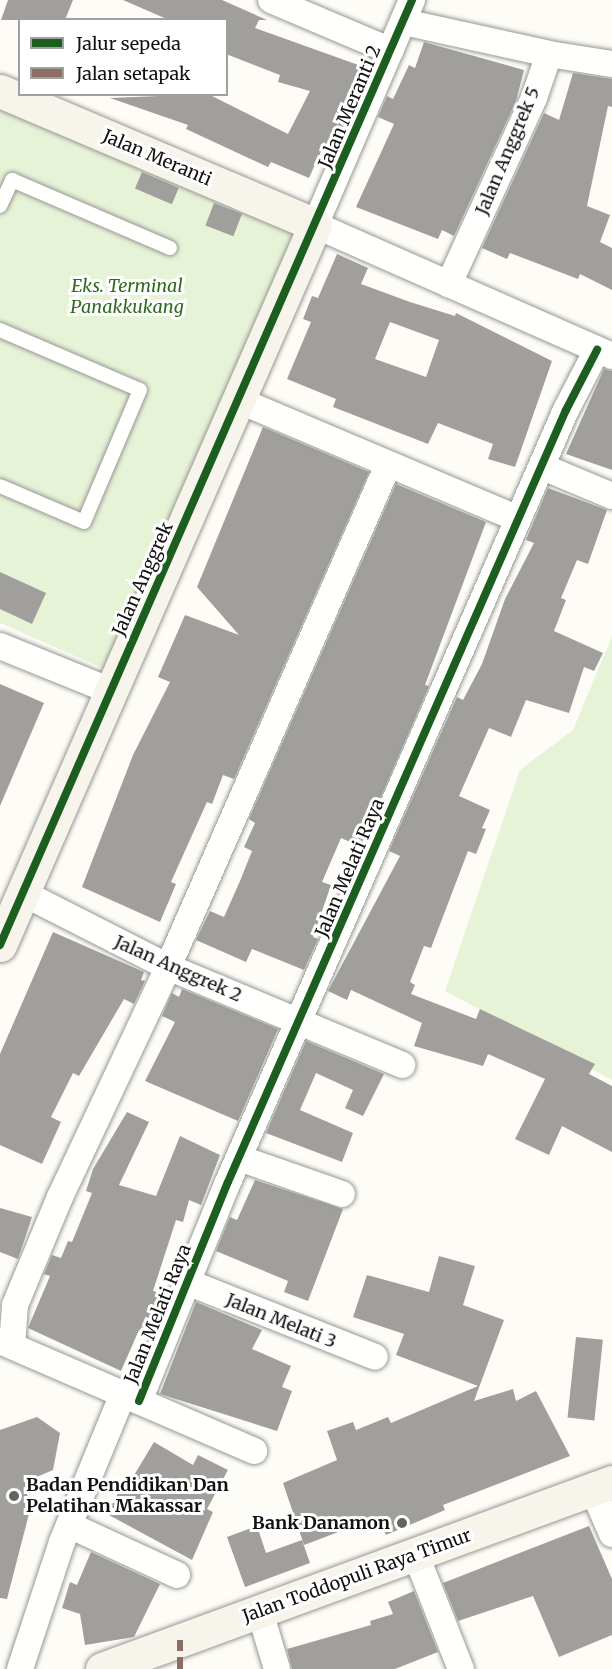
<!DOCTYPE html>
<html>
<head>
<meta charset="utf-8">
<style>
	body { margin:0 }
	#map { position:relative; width:612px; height:1669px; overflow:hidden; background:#fdfcf7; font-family:Merriweather,serif }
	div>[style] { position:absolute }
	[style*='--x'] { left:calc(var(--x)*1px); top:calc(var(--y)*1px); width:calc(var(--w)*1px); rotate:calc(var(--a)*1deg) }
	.green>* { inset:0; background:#e7f3d7 }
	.building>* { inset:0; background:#a19f9c; transform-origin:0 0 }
	.roads { filter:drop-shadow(0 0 2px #979795) drop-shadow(0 0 2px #979795) }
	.lane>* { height:14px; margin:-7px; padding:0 7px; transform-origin:7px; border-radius:7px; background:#fffffe }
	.street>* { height:26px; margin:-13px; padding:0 13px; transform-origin:13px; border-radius:13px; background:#fffffe }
	.secondary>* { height:33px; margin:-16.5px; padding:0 16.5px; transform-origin:16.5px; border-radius:16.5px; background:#f6f4eb }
	.quiet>* { height:6px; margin-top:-3px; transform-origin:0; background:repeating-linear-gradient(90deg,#8d6e63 0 12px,transparent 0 18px) }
	.cycleway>* { height:8px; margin:-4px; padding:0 4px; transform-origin:4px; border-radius:4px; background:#1b5e20 }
	.dots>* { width:16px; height:16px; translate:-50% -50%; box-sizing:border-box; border:3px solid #fff; border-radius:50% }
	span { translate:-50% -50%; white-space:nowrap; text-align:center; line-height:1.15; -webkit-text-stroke:6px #fff; paint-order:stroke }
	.street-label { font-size:18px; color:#111 }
	.park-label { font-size:18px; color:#2f6b1f; font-style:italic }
	.poi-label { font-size:18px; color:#111; font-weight:700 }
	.left { translate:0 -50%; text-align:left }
	.right { translate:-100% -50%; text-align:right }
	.legend { position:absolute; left:18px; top:18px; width:210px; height:78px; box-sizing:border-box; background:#fff; border:2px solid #a0a0a0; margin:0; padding:8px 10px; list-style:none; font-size:18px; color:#111 }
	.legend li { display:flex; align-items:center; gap:12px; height:30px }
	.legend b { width:30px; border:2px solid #a0a0a0 }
</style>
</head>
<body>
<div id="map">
	<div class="green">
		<i style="clip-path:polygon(0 102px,295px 230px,105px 669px,0 623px)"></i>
		<i style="clip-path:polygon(612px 636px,612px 1080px,445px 991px,520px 770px,573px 730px)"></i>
	</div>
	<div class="building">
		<i style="clip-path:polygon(8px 0,73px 0,65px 20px,1px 20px)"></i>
		<i style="clip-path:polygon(123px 0,222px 0,267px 20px,259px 20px,255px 28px,364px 67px,333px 145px,330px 150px,323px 147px,309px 178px,271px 162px,268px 167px,186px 129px,188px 125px,110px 98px,208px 94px,288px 134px,310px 91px,278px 82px,280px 75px,226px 54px,226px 20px,169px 20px)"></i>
		<i style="clip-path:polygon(424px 42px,524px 70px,516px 101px,454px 236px,442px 230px,438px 239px,356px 207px,394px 124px,378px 117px,387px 96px,393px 99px,409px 65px,415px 68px)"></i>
		<i style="clip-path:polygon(573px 73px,612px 79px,612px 107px,608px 106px,587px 206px,610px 215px,600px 242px,612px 248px,612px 290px,580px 274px,578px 279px,510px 253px,507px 259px,482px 248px,544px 113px,559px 120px)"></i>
		<i style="left:142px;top:172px;width:40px;height:18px;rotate:23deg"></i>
		<i style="left:214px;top:203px;width:30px;height:24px;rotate:21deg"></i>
		<i style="clip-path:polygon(evenodd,337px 254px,368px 268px,361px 284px,410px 302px,455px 316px,456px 313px,552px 361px,515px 467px,488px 459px,493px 444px,438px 423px,428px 444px,333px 407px,336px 399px,287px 379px,311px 322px,303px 319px,312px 296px,318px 298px,337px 254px,390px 322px,439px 340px,426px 377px,375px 359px,390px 322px)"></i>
		<i style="clip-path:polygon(604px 369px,612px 371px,612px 470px,566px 454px)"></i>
		<i style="clip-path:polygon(263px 427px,369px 472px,234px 779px,223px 775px,212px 804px,207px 802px,171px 882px,176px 884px,160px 922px,82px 887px,133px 755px,170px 682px,158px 677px,185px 615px,239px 635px,197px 587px)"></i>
		<i style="clip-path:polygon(396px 484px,486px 522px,425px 685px,429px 686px,362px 840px,357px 838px,355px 844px,341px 838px,322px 882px,331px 885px,313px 937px,318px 939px,304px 970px,252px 949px,246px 962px,196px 940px,210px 911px,224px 917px,240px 881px,252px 851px,244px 847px,255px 823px,249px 819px)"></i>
		<i style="clip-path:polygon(548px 488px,607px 510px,588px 564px,577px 560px,561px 598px,566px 600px,554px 631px,603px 653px,594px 671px,584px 667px,569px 713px,526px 700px,511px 737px,489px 728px,459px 796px,490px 810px,482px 828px,486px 829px,476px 854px,468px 851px,431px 948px,424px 946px,410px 982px,415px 985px,411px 994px,476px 1019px,480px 1009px,595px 1064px,589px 1074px,612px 1086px,612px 1152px,562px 1126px,549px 1155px,515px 1139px,545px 1079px,488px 1054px,483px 1066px,414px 1046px,422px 1023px,351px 990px,347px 1000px,328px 991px,400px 856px,389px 851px,457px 697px,463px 700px,482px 664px,505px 599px,534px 543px,526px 540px)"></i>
		<i style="clip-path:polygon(0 572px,46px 593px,32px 624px,0 609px)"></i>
		<i style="clip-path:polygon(0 684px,44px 703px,0 806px)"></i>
		<i style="clip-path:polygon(53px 932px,144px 972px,141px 980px,145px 981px,134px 1004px,124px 999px,79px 1076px,73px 1073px,51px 1117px,61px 1122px,42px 1164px,0 1145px,0 1054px)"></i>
		<i style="clip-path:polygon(182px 989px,278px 1029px,238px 1121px,145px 1081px,175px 1022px,162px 1016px,172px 993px,179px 997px)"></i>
		<i style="clip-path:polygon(306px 1041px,384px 1074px,363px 1116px,345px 1108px,353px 1090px,316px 1073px,300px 1110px,353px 1133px,342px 1162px,266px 1133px)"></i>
		<i style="clip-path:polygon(127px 1112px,149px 1122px,119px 1185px,156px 1196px,180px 1136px,220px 1155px,201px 1205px,189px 1200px,183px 1222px,176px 1220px,153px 1291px,166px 1294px,149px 1335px,139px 1330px,121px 1371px,28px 1328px,50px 1276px,44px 1274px,52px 1255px,61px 1258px,68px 1241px,72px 1242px,92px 1193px,86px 1191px,93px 1169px)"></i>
		<i style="clip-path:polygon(255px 1180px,343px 1209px,308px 1301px,284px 1292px,288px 1281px,216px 1251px,230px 1217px,237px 1220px)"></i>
		<i style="clip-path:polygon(0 1208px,32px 1217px,18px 1259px,0 1252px)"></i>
		<i style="clip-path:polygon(439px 1256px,475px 1266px,463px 1305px,504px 1320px,474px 1401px,513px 1389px,516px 1401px,536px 1391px,570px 1456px,443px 1505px,445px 1510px,386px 1535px,378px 1517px,304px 1545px,283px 1483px,337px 1460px,327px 1431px,353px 1422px,356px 1430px,388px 1417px,391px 1423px,478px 1386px,396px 1355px,404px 1334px,353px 1317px,367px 1275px,429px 1292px)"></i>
		<i style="clip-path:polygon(196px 1302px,262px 1330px,252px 1349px,291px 1366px,282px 1387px,292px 1391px,277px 1431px,160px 1394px)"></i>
		<i style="left:576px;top:1337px;width:27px;height:81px;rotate:6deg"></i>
		<i style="clip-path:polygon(37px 1417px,60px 1433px,53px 1470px,25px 1482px,30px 1510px,7px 1599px,0 1598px,0 1430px)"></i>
		<i style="clip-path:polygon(154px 1442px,193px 1465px,198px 1455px,228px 1470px,207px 1509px,213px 1512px,192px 1560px,107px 1514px,128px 1474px,133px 1477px)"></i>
		<i style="clip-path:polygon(257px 1526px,266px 1553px,302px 1540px,310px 1563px,245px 1587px,227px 1537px)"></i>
		<i style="clip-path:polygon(589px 1526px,612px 1579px,612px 1635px,559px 1657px,533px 1596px,458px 1621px,443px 1583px)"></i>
		<i style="clip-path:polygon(91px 1552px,160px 1584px,134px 1637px,85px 1645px,80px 1614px,62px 1608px,70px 1582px,77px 1585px)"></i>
		<i style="clip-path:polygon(414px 1591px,438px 1652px,395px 1669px,292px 1669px,287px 1649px,371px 1625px,370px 1621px,393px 1614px,388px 1602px)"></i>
	</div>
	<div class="roads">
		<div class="lane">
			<i style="--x:0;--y:206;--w:29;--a:-65"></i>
			<i style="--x:12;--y:180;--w:172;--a:23.3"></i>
			<i style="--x:0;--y:330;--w:152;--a:23.2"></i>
			<i style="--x:140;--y:390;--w:143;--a:113"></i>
			<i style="--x:84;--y:522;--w:91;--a:-156.8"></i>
		</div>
		<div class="street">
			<i style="--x:271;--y:0;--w:130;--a:23"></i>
			<i style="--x:412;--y:0;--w:245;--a:113.3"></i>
			<i style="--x:315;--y:225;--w:325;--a:23.8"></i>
			<i style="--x:404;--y:22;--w:148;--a:12.4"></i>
			<i style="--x:549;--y:54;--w:46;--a:108.8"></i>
			<i style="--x:534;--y:98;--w:205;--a:114.6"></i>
			<i style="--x:549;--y:54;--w:64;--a:9"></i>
			<i style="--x:238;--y:400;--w:304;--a:23"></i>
			<i style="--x:543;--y:467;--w:75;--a:22.8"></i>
			<i style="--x:0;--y:646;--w:120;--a:22.1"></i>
			<i style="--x:23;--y:893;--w:163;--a:27"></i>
			<i style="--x:168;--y:967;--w:254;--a:22.7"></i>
			<i style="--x:239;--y:1158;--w:109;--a:19.3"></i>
			<i style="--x:187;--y:1282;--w:202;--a:21.7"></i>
			<i style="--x:0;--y:1341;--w:277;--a:23.4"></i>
			<i style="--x:12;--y:1346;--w:41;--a:-85.8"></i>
			<i style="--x:15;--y:1305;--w:117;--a:-67.4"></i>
			<i style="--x:60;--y:1197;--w:254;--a:-64.8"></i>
			<i style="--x:168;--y:967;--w:548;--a:-66.33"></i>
			<i style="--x:139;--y:1401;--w:236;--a:-67.9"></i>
			<i style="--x:228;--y:1182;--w:843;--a:-66.36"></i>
			<i style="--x:566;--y:410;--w:68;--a:-62.7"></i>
			<i style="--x:593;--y:1490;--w:48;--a:66.6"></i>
			<i style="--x:69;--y:1525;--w:119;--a:24.8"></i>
			<i style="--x:416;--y:1555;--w:123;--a:68.5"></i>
			<i style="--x:260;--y:1612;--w:59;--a:73.4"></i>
			<i style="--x:20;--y:1669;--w:134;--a:-71.7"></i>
			<i style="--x:62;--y:1542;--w:160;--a:-67.6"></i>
		</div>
		<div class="secondary">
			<i style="--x:0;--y:91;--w:342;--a:23"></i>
			<i style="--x:315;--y:225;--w:786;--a:113.63"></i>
			<i style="--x:102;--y:1669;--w:543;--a:-20.14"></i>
		</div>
	</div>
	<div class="quiet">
		<i style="--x:180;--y:1669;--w:29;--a:-90"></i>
	</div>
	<div class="cycleway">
		<i style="--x:0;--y:945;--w:1031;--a:-66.44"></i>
		<i style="--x:139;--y:1401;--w:236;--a:-67.9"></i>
		<i style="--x:228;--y:1182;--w:843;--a:-66.36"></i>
		<i style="--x:566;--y:410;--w:68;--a:-62.7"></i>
	</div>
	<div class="dots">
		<i style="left:14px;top:1496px;background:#646362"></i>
		<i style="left:402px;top:1523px;background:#646362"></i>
	</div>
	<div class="street-label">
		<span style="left:350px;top:107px;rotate:-67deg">Jalan Meranti 2</span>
		<span style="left:508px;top:151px;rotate:-67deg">Jalan Anggrek 5</span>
		<span style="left:157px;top:158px;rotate:23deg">Jalan Meranti</span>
		<span style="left:143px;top:579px;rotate:-66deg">Jalan Anggrek</span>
		<span style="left:350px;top:868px;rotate:-67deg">Jalan Melati Raya</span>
		<span style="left:178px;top:969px;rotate:24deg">Jalan Anggrek 2</span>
		<span style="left:158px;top:1314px;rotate:-68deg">Jalan Melati Raya</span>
		<span style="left:281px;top:1321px;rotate:22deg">Jalan Melati 3</span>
		<span style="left:357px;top:1576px;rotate:-20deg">Jalan Toddopuli Raya Timur</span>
	</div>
	<div class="park-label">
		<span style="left:127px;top:297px">Eks. Terminal<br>Panakkukang</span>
	</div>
	<div class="poi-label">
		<span class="left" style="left:26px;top:1496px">Badan Pendidikan Dan<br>Pelatihan Makassar</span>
		<span class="right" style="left:390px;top:1523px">Bank Danamon</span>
	</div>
	<ul class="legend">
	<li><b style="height:8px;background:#1b5e20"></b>Jalur sepeda</li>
	<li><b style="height:8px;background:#8d6e63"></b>Jalan setapak</li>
	</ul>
</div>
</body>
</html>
